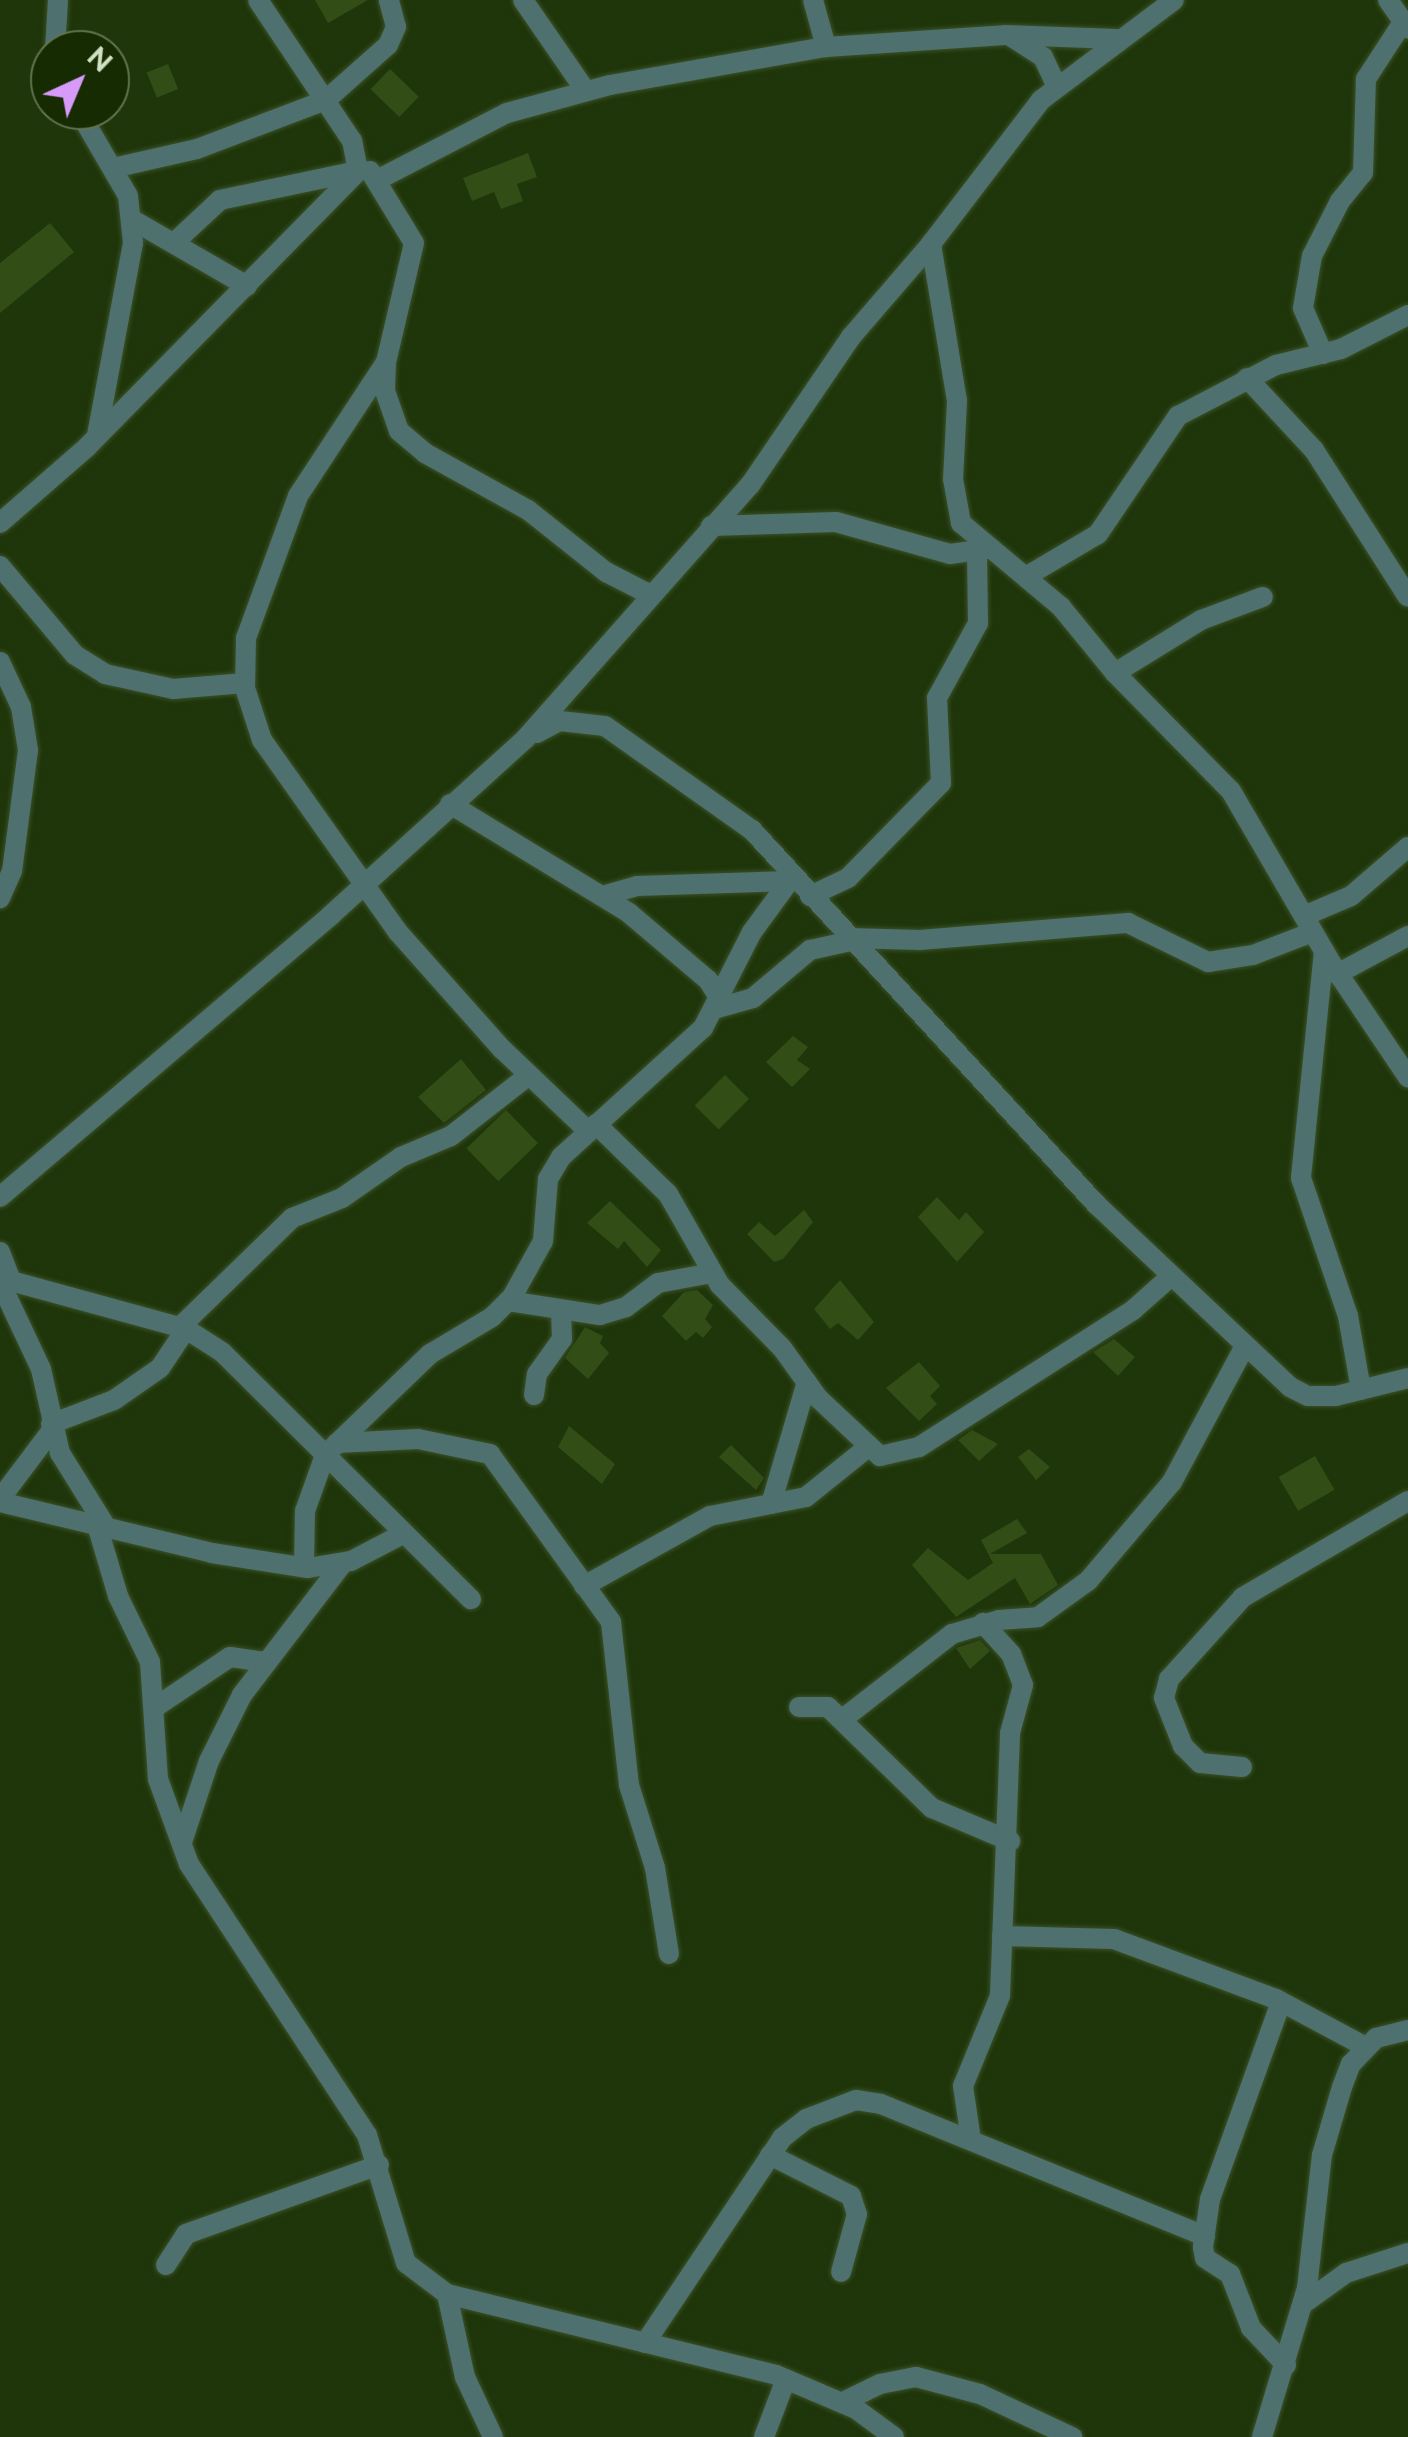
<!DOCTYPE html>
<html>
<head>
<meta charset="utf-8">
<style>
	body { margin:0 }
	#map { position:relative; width:1408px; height:2437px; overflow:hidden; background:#1f350a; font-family:Raleway,sans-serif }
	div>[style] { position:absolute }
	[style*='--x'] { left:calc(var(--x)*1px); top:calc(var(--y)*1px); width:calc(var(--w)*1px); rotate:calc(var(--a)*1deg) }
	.building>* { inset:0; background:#324e16; transform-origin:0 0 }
	.roads { filter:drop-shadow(0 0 2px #3b5128) drop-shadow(0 0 2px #3b5128) }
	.minor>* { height:20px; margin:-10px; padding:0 10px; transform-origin:10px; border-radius:10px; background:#4e716f }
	span { translate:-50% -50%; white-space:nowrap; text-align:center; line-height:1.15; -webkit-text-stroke:10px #162b01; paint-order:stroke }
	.north { position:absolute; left:30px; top:30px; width:100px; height:100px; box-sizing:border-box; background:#162b01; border:2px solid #60744f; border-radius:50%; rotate:44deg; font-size:28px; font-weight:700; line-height:40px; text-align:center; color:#d0e1c3 }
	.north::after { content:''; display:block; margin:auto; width:35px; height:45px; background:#d69bf9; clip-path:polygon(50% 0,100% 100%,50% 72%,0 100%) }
</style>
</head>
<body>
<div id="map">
	<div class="building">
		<i style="clip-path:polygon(315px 0,368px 0,328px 23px)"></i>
		<i style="left:168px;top:64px;width:27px;height:23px;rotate:68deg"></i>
		<i style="left:390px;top:69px;width:40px;height:28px;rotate:44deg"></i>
		<i style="clip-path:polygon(528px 153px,537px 177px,517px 184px,523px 201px,501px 209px,494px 192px,472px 201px,463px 178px)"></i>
		<i style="clip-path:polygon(50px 223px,74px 252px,0 313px,0 263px)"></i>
		<i style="clip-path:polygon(793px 1036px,808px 1047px,797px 1060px,810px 1069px,792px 1087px,766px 1062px)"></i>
		<i style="clip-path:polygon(461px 1059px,486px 1090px,444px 1123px,418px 1097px)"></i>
		<i style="left:725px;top:1075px;width:34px;height:43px;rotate:45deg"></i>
		<i style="left:506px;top:1110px;width:46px;height:55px;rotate:46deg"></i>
		<i style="clip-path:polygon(937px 1197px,959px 1220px,966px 1212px,984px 1232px,957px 1262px,918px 1217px)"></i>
		<i style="clip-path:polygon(610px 1201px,661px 1250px,647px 1267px,624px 1241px,618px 1249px,587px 1223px)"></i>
		<i style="clip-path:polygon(804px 1210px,813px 1222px,783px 1259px,774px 1262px,747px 1234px,759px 1222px,775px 1236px)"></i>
		<i style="clip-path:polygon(840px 1280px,874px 1322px,858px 1340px,838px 1323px,830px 1329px,814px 1309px)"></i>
		<i style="clip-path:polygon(697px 1290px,713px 1305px,705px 1319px,712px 1327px,703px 1338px,696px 1332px,686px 1341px,662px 1316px,684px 1292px)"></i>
		<i style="clip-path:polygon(585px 1327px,603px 1336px,600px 1343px,609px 1353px,588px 1379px,565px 1358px)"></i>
		<i style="clip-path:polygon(1114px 1339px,1135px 1357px,1118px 1376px,1093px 1352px)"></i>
		<i style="clip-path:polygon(919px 1362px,940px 1386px,930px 1396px,937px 1404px,919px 1421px,886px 1388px)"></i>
		<i style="clip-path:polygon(569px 1426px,615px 1464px,602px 1484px,558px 1447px)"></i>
		<i style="clip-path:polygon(972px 1430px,998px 1444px,979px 1461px,958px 1440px)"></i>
		<i style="clip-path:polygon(731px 1445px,764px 1478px,756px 1490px,719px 1457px)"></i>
		<i style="clip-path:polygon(1029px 1449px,1050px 1467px,1036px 1480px,1018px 1457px)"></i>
		<i style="left:1315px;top:1456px;width:39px;height:42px;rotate:60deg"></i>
		<i style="clip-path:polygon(1017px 1519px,1027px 1533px,990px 1554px,1041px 1554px,1058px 1585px,1030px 1604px,1015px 1578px,956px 1617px,912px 1565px,928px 1548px,968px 1580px,993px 1563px,981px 1540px)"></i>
		<i style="clip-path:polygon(980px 1640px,990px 1651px,970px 1669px,956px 1648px)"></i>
	</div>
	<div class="roads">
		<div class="minor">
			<i style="--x:523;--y:0;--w:109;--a:55.4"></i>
			<i style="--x:813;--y:0;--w:49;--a:74.5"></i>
			<i style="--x:1388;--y:0;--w:35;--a:55"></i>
			<i style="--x:1012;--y:37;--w:37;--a:33"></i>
			<i style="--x:1043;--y:57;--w:31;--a:65"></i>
			<i style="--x:55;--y:50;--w:50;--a:-86.6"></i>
			<i style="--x:78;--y:110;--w:99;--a:59.8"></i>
			<i style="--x:128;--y:196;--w:47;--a:83.9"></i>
			<i style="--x:133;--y:243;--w:196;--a:100.6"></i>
			<i style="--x:113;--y:168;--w:86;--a:-12.7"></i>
			<i style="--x:197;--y:149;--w:138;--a:-20.8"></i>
			<i style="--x:326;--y:100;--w:83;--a:-41.6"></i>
			<i style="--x:388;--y:45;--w:20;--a:-66"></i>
			<i style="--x:396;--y:27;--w:28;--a:-105"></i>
			<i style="--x:370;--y:171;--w:84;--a:58.6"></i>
			<i style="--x:414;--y:243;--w:122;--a:103.2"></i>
			<i style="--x:386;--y:362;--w:29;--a:92"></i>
			<i style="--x:385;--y:391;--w:42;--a:70.7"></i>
			<i style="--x:399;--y:431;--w:34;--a:40"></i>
			<i style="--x:425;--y:453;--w:118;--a:29"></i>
			<i style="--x:528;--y:510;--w:100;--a:38.5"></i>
			<i style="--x:606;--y:572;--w:48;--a:27.1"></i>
			<i style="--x:379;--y:179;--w:144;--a:-27.3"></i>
			<i style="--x:507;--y:113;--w:107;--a:-15.2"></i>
			<i style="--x:610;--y:85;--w:219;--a:-10"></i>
			<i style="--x:826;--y:47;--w:179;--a:-3.8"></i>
			<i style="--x:1005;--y:35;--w:111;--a:2.1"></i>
			<i style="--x:131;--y:219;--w:134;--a:30"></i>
			<i style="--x:176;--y:241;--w:60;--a:-43"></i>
			<i style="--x:220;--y:200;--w:141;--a:-11.9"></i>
			<i style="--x:931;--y:244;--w:159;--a:80.6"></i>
			<i style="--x:957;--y:401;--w:78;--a:92.9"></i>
			<i style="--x:953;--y:479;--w:45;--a:79.7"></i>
			<i style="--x:961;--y:523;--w:131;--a:40"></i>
			<i style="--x:1061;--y:607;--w:85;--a:50.7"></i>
			<i style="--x:1115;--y:673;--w:165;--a:45.5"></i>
			<i style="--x:1231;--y:791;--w:199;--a:59.8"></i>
			<i style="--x:1331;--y:963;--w:138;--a:56"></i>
			<i style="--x:1323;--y:354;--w:50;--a:-113.5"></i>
			<i style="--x:1303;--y:308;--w:53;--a:-80.2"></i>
			<i style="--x:1312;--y:256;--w:62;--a:-63"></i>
			<i style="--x:1340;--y:201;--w:36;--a:-51"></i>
			<i style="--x:1363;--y:173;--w:94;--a:-88.2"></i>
			<i style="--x:1366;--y:79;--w:68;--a:-57"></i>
			<i style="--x:386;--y:362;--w:160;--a:123.3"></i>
			<i style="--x:298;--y:496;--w:151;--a:110.1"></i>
			<i style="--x:246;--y:638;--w:50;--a:91.1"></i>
			<i style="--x:245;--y:688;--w:55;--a:71.9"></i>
			<i style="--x:262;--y:740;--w:235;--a:54.7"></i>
			<i style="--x:398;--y:932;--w:157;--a:48.4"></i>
			<i style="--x:502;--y:1049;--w:119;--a:43.6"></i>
			<i style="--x:1247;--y:378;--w:98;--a:47.1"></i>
			<i style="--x:1314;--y:450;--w:174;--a:57.4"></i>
			<i style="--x:0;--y:523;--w:116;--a:-41.1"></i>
			<i style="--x:87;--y:447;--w:387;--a:-45.5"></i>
			<i style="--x:358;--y:171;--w:31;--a:-101"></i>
			<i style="--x:352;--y:141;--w:169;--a:-123.7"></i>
			<i style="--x:711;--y:526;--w:125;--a:-1.8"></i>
			<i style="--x:836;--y:522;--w:118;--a:15.7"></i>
			<i style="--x:950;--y:554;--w:37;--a:-8"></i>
			<i style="--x:0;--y:566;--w:116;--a:49.9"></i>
			<i style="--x:75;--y:655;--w:36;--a:32"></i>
			<i style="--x:105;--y:674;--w:70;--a:12.4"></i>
			<i style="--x:173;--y:689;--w:72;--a:-4.8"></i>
			<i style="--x:1027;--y:576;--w:82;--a:-30.6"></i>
			<i style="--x:1098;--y:534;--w:143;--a:-55.9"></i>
			<i style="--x:1178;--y:416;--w:110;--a:-27.5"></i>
			<i style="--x:1276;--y:365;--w:67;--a:-13.8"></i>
			<i style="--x:1341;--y:349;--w:75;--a:-26.9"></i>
			<i style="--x:0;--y:662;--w:50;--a:65"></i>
			<i style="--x:21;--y:707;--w:44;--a:80.8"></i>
			<i style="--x:28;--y:750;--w:122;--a:97.5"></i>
			<i style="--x:12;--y:871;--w:30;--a:114"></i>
			<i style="--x:1115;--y:673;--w:101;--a:-31.6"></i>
			<i style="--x:1201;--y:620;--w:66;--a:-20.4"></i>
			<i style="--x:537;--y:733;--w:26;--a:-28"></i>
			<i style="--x:560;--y:721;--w:45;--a:6.3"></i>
			<i style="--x:605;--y:726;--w:180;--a:35.3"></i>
			<i style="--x:752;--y:830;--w:510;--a:47.39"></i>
			<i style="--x:1097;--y:1205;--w:265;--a:43.3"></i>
			<i style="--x:1290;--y:1387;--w:20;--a:27"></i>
			<i style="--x:1308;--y:1396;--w:28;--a:0"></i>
			<i style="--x:1336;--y:1396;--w:74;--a:-14"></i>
			<i style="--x:450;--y:804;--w:210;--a:31.3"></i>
			<i style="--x:629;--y:913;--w:104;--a:40.3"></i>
			<i style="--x:708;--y:980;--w:25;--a:58"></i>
			<i style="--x:602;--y:896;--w:36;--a:-16"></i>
			<i style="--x:637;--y:886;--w:152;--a:-1.9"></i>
			<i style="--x:810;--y:896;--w:42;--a:-25.3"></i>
			<i style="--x:848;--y:878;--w:133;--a:-45.6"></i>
			<i style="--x:941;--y:783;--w:85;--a:-92.7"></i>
			<i style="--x:937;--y:698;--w:85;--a:-61.3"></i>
			<i style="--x:978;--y:623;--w:71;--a:-90.8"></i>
			<i style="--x:1304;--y:916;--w:51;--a:-23.1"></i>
			<i style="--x:1351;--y:896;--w:75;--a:-40.7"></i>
			<i style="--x:849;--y:938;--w:71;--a:1.6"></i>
			<i style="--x:920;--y:940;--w:209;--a:-4.7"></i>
			<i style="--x:1128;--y:923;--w:89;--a:26"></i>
			<i style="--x:1208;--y:962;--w:46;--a:-8.8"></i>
			<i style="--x:1253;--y:955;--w:64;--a:-21"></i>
			<i style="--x:1324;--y:951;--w:228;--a:95.8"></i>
			<i style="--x:1301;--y:1178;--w:146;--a:71.2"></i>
			<i style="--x:1348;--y:1316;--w:75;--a:80"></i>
			<i style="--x:1337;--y:974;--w:81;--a:-28.2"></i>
			<i style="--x:718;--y:1008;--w:36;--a:-16"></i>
			<i style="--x:753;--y:998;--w:75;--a:-40.1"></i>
			<i style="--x:810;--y:950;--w:42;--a:-12.4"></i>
			<i style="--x:596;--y:1124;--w:100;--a:44.2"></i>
			<i style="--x:668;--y:1194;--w:105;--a:60.3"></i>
			<i style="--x:720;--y:1285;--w:88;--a:45.5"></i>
			<i style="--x:782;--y:1348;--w:62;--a:54.2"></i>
			<i style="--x:818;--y:1398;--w:85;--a:43.1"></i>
			<i style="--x:880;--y:1456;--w:40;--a:-13"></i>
			<i style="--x:919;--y:1447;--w:254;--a:-32.6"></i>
			<i style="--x:1133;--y:1310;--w:48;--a:-41.6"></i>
			<i style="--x:0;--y:1197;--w:435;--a:-40.4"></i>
			<i style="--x:331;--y:915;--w:263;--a:-42.2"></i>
			<i style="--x:526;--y:738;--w:338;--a:-48.5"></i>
			<i style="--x:750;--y:485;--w:179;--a:-55.7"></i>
			<i style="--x:851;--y:337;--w:123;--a:-49.3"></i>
			<i style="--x:931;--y:244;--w:181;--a:-52.6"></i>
			<i style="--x:1041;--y:100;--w:166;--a:-36.9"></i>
			<i style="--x:0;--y:1252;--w:33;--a:69"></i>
			<i style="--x:0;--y:1278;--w:193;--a:15.3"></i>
			<i style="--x:186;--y:1329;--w:43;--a:32.6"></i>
			<i style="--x:222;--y:1352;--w:351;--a:44.8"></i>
			<i style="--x:0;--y:1282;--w:96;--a:64.8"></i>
			<i style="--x:41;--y:1369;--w:86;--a:77.3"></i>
			<i style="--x:60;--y:1453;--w:87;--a:58.1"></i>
			<i style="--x:508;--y:1301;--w:93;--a:8.7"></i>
			<i style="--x:600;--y:1315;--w:27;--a:-17"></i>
			<i style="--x:626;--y:1307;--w:40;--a:-37"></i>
			<i style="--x:658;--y:1283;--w:55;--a:-10.5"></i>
			<i style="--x:179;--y:1328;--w:158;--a:-44.2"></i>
			<i style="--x:292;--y:1218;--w:54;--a:-21.8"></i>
			<i style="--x:342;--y:1198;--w:72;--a:-34.8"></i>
			<i style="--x:401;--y:1157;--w:54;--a:-22.8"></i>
			<i style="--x:451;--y:1136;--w:99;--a:-38"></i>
			<i style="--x:534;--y:1395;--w:21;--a:-82"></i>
			<i style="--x:537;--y:1374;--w:43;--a:-54.5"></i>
			<i style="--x:562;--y:1339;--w:27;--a:-92"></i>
			<i style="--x:51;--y:1424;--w:67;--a:-20.9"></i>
			<i style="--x:114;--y:1400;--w:56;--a:-34.8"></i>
			<i style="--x:160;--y:1368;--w:47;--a:-56.3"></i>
			<i style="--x:337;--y:1443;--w:81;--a:-2.8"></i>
			<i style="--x:418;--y:1439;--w:74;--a:11.8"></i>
			<i style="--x:490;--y:1454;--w:207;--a:54.2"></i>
			<i style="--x:611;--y:1622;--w:164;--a:83.7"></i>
			<i style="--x:629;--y:1785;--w:87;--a:72.6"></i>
			<i style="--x:655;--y:1868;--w:87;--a:80.8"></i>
			<i style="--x:0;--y:1499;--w:86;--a:-53"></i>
			<i style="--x:0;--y:1502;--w:218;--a:13.5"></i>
			<i style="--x:212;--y:1553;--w:97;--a:8.9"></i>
			<i style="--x:308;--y:1568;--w:44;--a:-9.2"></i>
			<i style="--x:351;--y:1561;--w:56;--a:-27.5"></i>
			<i style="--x:771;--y:1504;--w:127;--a:-73.6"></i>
			<i style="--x:97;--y:1525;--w:74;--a:73.5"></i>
			<i style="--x:118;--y:1596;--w:73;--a:64.1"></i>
			<i style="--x:150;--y:1662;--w:117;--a:86.1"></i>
			<i style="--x:158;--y:1779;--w:90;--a:70"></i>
			<i style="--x:189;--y:1864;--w:324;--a:56.7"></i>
			<i style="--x:367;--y:2135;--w:134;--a:73.1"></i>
			<i style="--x:406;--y:2263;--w:51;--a:37.1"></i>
			<i style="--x:447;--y:2294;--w:339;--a:13.8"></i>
			<i style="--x:776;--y:2375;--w:87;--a:23"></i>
			<i style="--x:856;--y:2409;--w:47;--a:36.4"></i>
			<i style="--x:304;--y:1567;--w:56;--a:-89"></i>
			<i style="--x:305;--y:1511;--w:59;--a:-70.3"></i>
			<i style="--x:325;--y:1455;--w:146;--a:-43.9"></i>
			<i style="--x:430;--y:1354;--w:72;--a:-30.8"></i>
			<i style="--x:492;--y:1317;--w:28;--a:-45"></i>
			<i style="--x:512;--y:1297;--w:64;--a:-61"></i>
			<i style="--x:543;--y:1241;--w:62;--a:-85.4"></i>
			<i style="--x:548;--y:1179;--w:26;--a:-59"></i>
			<i style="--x:561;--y:1157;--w:192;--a:-42.3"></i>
			<i style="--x:703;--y:1028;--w:108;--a:-63"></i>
			<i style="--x:752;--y:932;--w:69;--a:-53.8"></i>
			<i style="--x:584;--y:1586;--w:144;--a:-29.1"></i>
			<i style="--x:710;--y:1516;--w:98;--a:-11.2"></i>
			<i style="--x:806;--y:1497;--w:78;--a:-38.8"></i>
			<i style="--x:157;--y:1706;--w:88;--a:-33.9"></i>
			<i style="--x:230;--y:1657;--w:35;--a:8"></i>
			<i style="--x:799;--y:1707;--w:29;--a:0"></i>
			<i style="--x:828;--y:1707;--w:145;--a:44.2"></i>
			<i style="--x:932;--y:1808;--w:85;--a:22.9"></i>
			<i style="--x:844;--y:1718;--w:137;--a:-37.9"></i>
			<i style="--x:952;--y:1634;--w:49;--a:-16.6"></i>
			<i style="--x:999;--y:1620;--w:39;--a:-4"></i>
			<i style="--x:1038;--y:1617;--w:62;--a:-35.8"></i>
			<i style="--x:1088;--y:1581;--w:130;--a:-49.7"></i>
			<i style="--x:1172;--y:1482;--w:154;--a:-61.8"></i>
			<i style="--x:1242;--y:1767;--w:42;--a:-174.6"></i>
			<i style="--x:1200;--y:1763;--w:24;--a:-135"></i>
			<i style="--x:1183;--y:1746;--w:52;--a:-111.6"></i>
			<i style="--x:1164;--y:1698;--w:20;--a:-75"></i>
			<i style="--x:1169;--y:1679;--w:110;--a:-47.9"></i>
			<i style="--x:1243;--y:1597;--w:191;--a:-30.2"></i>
			<i style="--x:182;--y:1842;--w:85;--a:-71.6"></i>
			<i style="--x:209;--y:1761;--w:74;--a:-63.4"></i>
			<i style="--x:242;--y:1695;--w:166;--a:-52.6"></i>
			<i style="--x:1002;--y:1936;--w:112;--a:1.5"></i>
			<i style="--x:1114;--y:1939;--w:173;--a:20.3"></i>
			<i style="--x:1276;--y:1999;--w:102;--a:28.1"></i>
			<i style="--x:1281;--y:2002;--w:209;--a:109.8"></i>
			<i style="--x:1210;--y:2199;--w:49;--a:98.3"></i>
			<i style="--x:1203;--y:2247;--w:11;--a:80"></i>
			<i style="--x:1205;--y:2258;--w:30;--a:33"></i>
			<i style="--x:1230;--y:2274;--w:58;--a:68.7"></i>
			<i style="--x:1251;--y:2328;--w:51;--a:46.6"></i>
			<i style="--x:971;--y:2140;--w:55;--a:-98.4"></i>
			<i style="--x:963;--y:2086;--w:97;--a:-67.7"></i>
			<i style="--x:1000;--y:1996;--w:263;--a:-87.8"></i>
			<i style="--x:1010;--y:1733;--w:50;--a:-74.8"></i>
			<i style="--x:1023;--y:1685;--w:33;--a:-111"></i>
			<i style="--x:1011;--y:1654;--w:42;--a:-132.1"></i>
			<i style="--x:770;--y:2155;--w:91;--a:26.8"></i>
			<i style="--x:851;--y:2196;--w:19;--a:72"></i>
			<i style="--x:857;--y:2214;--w:60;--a:105.4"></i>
			<i style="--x:166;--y:2265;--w:37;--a:-57"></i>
			<i style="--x:186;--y:2234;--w:205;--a:-19.7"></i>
			<i style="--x:447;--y:2294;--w:85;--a:77.8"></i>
			<i style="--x:465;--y:2377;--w:66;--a:65"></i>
			<i style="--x:1303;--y:2304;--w:53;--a:-35.8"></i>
			<i style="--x:1346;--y:2273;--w:65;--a:-17.9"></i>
			<i style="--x:645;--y:2343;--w:247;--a:-56.2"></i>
			<i style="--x:782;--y:2138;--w:31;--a:-38"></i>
			<i style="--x:806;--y:2119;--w:53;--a:-20.8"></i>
			<i style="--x:856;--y:2100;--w:25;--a:9"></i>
			<i style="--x:881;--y:2104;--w:350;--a:22.2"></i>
			<i style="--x:843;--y:2402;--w:41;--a:-25.9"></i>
			<i style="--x:880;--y:2384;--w:37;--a:-11"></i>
			<i style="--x:916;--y:2377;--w:66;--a:14.9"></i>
			<i style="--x:980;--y:2394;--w:102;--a:25.1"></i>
			<i style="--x:764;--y:2437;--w:62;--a:-69.2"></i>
			<i style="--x:1262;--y:2437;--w:156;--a:-73.2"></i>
			<i style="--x:1307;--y:2288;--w:134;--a:-83.6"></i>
			<i style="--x:1322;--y:2155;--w:71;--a:-73.6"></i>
			<i style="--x:1342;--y:2087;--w:25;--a:-69"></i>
			<i style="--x:1351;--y:2064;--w:36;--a:-46"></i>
			<i style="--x:1376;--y:2038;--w:33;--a:-14"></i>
		</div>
	</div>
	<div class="north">N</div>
</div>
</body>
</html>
